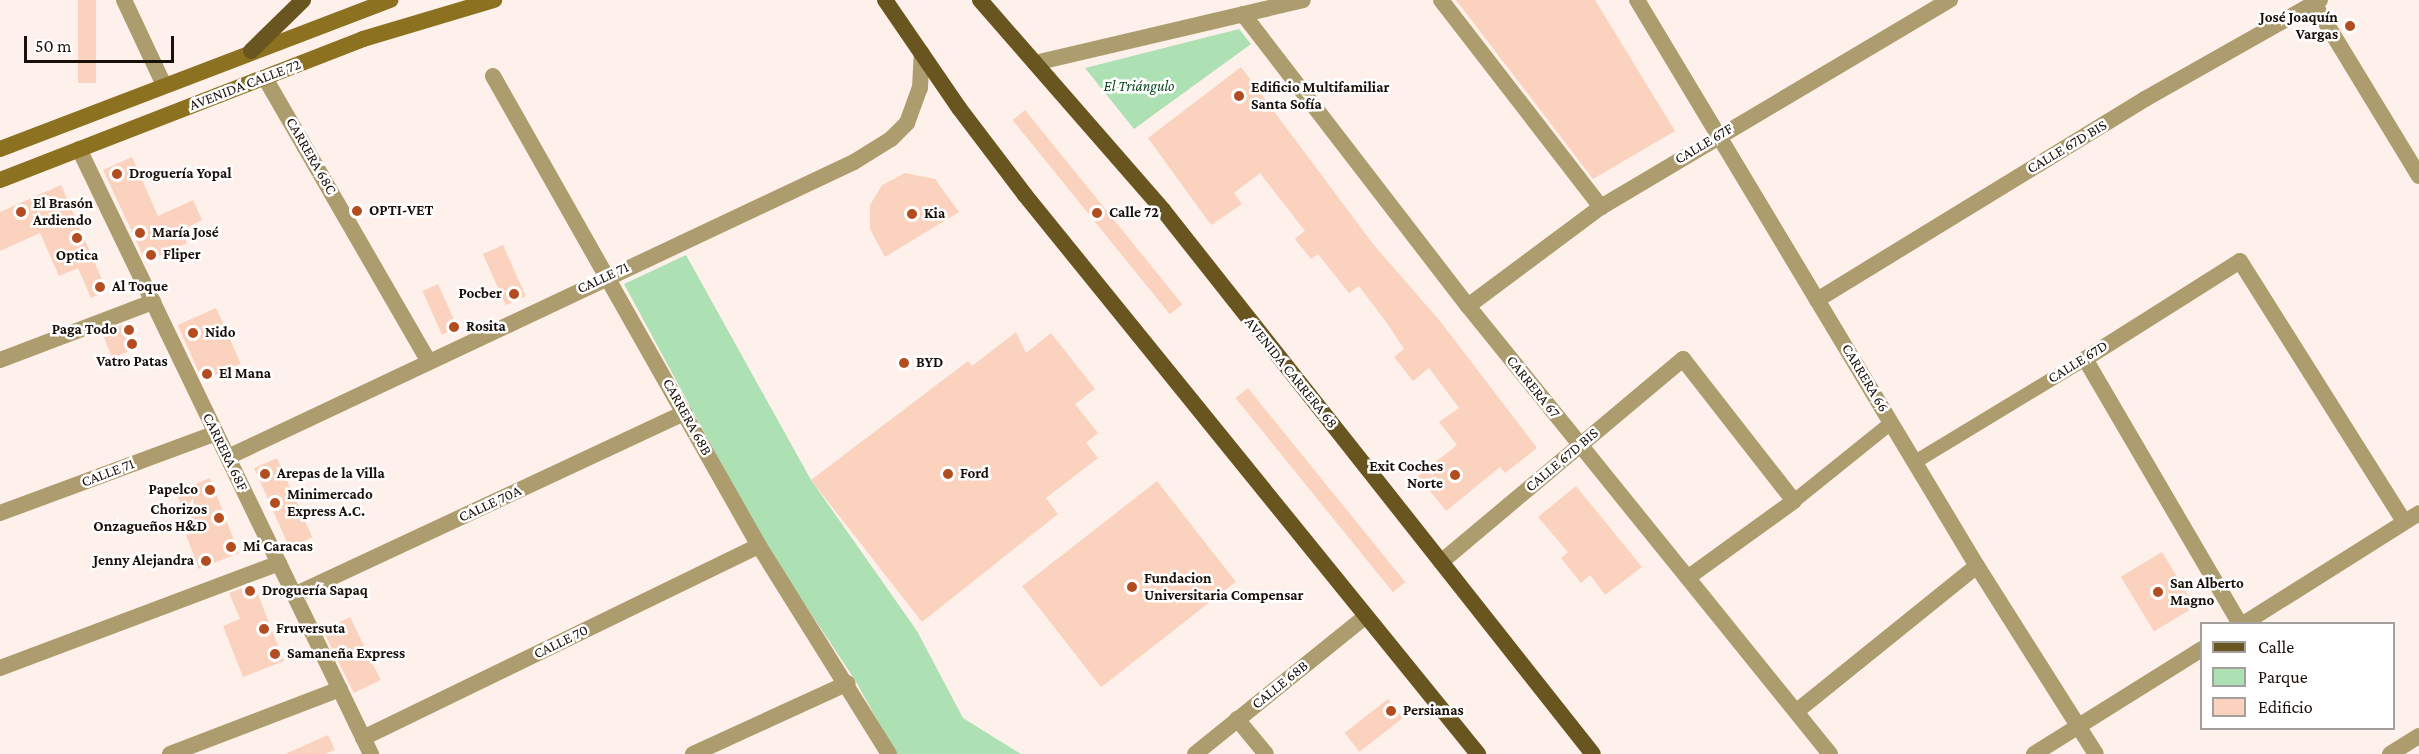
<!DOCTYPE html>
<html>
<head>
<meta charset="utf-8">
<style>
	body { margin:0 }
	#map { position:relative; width:2419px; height:754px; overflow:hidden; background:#fef0ea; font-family:"Crimson Pro",serif }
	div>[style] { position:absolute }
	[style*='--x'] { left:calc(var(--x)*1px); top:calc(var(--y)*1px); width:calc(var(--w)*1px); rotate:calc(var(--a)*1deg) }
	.green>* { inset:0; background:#ade1b3 }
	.building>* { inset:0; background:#fbd2be; transform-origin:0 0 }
	.pedestrian>* { height:14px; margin:-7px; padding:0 7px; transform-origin:7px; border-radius:7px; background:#ad9c6d }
	.minor>* { height:16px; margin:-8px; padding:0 8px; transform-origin:8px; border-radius:8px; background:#ad9c6d }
	.tertiary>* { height:16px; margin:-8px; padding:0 8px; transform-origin:8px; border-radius:8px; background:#ad9c6d }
	.secondary>* { height:16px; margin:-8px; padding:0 8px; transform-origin:8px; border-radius:8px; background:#8b7120 }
	.primary>* { height:16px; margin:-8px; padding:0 8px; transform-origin:8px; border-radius:8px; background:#68551f }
	.dots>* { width:16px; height:16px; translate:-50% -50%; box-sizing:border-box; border:3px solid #fff; border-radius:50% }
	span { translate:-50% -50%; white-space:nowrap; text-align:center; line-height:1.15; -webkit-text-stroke:5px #fff; paint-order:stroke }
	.poi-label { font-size:15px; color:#1a100a; font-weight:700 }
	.right { translate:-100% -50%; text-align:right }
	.left { translate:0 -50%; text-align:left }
	.street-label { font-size:15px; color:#1a100a }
	.park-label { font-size:15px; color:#064519; font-style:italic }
	.legend { position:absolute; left:2200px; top:622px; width:195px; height:108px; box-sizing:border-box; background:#fff; border:2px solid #a39f9d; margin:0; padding:8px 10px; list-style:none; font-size:18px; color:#1a100a }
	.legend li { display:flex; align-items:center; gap:12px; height:30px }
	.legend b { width:30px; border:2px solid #a39f9d }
	.scale { position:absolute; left:24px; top:36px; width:150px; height:27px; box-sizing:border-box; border:3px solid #1a100a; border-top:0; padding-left:8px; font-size:18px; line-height:21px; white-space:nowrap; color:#1a100a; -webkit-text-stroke:4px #fff; paint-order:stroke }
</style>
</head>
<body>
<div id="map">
	<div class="green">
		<i style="clip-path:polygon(1239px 29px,1251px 44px,1134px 129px,1085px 68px)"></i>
		<i style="clip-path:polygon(686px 255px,811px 480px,917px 631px,963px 718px,1021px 754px,896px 754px,855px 680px,764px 543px,624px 284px)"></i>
	</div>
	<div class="building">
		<i style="left:78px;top:0;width:18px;height:83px"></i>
		<i style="clip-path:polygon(1456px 0,1595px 0,1675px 131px,1593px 179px)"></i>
		<i style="clip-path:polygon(1241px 67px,1373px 244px,1440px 321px,1537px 448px,1505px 473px,1500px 467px,1446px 511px,1418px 476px,1457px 445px,1439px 422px,1459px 408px,1429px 368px,1413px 381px,1394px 357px,1404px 349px,1389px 326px,1359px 286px,1349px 293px,1318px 254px,1311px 259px,1295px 239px,1305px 231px,1260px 173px,1234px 193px,1242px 204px,1211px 225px,1148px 138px)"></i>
		<i style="left:1025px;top:110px;width:250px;height:16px;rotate:51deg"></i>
		<i style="clip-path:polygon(132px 157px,158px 216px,193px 200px,202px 220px,181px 231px,187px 243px,146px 262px,103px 170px)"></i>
		<i style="clip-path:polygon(905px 173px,935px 179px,959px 212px,885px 257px,870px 229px,870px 205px,882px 185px)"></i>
		<i style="clip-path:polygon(61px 185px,107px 291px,91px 298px,78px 268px,59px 276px,40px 233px,0 251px,0 212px)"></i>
		<i style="left:503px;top:245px;width:56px;height:22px;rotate:66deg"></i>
		<i style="left:438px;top:284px;width:48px;height:17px;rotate:66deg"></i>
		<i style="left:216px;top:308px;width:61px;height:42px;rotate:66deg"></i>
		<i style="left:129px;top:322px;width:27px;height:29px;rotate:68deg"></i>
		<i style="clip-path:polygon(1016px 332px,1026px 353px,1051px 333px,1095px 389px,1075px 404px,1098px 433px,1086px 443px,1098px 458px,1046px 498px,1058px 514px,922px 622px,811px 480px,968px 361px,972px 366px)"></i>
		<i style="left:1248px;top:388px;width:250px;height:16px;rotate:51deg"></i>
		<i style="left:277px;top:458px;width:87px;height:25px;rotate:66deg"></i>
		<i style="clip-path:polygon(210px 478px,239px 553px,199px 569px,186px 535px,192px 533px,176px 492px)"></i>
		<i style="left:1157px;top:481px;width:128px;height:171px;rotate:52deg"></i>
		<i style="clip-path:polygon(1576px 486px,1642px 567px,1605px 595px,1590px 575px,1581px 583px,1561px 558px,1568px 552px,1538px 517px)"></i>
		<i style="left:2162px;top:552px;width:64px;height:48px;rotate:59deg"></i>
		<i style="clip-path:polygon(254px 584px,284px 661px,243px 677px,223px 626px,240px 619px,229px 593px)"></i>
		<i style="left:350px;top:617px;width:70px;height:30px;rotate:64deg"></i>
		<i style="left:1388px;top:699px;width:24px;height:55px;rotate:52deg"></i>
		<i style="clip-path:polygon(328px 735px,335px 750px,325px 754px,285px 754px)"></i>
	</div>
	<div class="pedestrian">
		<i style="--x:1915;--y:462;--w:199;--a:-31.2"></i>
		<i style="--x:1794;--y:501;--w:124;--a:-38.8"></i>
	</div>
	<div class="minor">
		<i style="--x:1441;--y:0;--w:262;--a:52.3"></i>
		<i style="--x:1637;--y:0;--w:660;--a:59.01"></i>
		<i style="--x:1977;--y:566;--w:222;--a:57.7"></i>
		<i style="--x:2312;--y:0;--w:206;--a:58.7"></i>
		<i style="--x:1243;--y:14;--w:369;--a:52.4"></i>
		<i style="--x:1468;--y:306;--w:576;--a:51.06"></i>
		<i style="--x:1035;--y:63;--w:275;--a:-13.2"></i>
		<i style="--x:493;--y:76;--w:540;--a:60.49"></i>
		<i style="--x:759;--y:546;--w:245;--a:58"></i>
		<i style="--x:265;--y:78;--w:326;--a:60"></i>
		<i style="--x:1817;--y:300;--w:385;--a:-31.5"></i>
		<i style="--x:2145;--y:99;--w:201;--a:-29.5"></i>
		<i style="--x:1468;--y:306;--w:166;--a:-36.7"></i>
		<i style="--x:1601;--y:207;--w:406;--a:-30.7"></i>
		<i style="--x:0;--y:360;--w:164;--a:-20.8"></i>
		<i style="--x:0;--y:513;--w:230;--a:-20.3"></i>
		<i style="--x:1441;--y:562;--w:316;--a:-40"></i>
		<i style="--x:1683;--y:359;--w:180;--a:52"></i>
		<i style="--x:1794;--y:501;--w:128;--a:144.2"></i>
		<i style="--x:294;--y:595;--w:431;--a:-25"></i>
		<i style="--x:2240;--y:624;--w:307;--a:-120.3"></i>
		<i style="--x:2085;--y:359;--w:183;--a:-32.3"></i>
		<i style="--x:2240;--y:261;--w:307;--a:57.8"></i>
		<i style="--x:2243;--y:624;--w:208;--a:-32.2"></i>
		<i style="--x:0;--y:668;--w:298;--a:-20.6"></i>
		<i style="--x:1797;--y:711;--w:231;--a:-38.9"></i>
		<i style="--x:1237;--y:719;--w:45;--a:50.4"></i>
		<i style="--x:363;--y:738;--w:440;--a:-25.9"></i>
		<i style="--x:170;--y:754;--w:182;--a:-20.9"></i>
		<i style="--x:693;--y:754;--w:170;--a:-24.6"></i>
		<i style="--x:2034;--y:754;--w:198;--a:-32"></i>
		<i style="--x:2390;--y:754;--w:34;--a:-32"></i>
	</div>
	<div class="tertiary">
		<i style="--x:124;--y:0;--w:94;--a:64.8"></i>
		<i style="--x:79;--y:149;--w:672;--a:64.24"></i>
		<i style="--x:228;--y:457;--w:692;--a:-25.23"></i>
		<i style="--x:854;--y:162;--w:44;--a:-31.9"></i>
		<i style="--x:891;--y:139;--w:23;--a:-45"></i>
		<i style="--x:907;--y:123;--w:37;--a:-70"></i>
		<i style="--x:920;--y:88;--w:35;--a:-87"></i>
		<i style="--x:1195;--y:754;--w:218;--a:-38.9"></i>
	</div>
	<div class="secondary">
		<i style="--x:0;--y:149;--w:418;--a:-20.9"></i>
		<i style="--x:0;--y:180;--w:389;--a:-21.2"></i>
		<i style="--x:363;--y:39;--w:137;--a:-16.6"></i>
	</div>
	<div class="primary">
		<i style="--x:885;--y:0;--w:131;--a:55.6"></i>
		<i style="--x:959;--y:108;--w:109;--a:52.8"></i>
		<i style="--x:1025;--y:195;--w:720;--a:50.98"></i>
		<i style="--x:980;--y:0;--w:279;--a:48.9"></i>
		<i style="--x:1163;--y:210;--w:693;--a:51.68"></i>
		<i style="--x:251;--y:51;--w:73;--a:-44.4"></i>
	</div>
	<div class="dots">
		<i style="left:2350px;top:26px;background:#b34d20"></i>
		<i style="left:1239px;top:96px;background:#b34d20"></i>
		<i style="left:117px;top:174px;background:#b34d20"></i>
		<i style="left:357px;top:211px;background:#b34d20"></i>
		<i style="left:21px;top:212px;background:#b34d20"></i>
		<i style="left:1097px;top:213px;background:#b34d20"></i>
		<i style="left:912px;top:214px;background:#b34d20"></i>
		<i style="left:140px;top:233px;background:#b34d20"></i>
		<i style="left:77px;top:238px;background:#b34d20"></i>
		<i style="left:151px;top:255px;background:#b34d20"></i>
		<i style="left:100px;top:287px;background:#b34d20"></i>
		<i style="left:514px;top:294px;background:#b34d20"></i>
		<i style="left:454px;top:327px;background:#b34d20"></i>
		<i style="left:129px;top:330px;background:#b34d20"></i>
		<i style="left:193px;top:333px;background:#b34d20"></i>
		<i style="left:132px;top:344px;background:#b34d20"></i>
		<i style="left:904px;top:363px;background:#b34d20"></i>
		<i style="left:207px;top:374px;background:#b34d20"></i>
		<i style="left:265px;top:474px;background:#b34d20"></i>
		<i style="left:948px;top:474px;background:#b34d20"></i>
		<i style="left:1455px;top:475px;background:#b34d20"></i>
		<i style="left:210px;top:490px;background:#b34d20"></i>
		<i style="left:275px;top:503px;background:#b34d20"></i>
		<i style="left:219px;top:518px;background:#b34d20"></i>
		<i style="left:231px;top:547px;background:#b34d20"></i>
		<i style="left:206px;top:561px;background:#b34d20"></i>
		<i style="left:1132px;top:587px;background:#b34d20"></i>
		<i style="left:250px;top:591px;background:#b34d20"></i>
		<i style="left:2158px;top:592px;background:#b34d20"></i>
		<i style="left:264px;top:629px;background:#b34d20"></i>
		<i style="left:275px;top:654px;background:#b34d20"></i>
		<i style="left:1391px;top:711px;background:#b34d20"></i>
	</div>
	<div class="poi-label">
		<span class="right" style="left:2338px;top:26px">José Joaquín<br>Vargas</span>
		<span class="left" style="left:1251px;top:96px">Edificio Multifamiliar<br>Santa Sofía</span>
		<span class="left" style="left:129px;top:174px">Droguería Yopal</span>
		<span class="left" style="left:33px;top:212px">El Brasón<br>Ardiendo</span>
		<span class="left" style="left:369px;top:211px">OPTI-VET</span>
		<span class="left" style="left:1109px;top:213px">Calle 72</span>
		<span class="left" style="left:924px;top:214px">Kia</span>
		<span class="left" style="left:152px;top:233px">María José</span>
		<span class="left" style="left:163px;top:255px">Fliper</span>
		<span style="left:77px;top:256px">Optica</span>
		<span class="left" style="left:112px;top:287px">Al Toque</span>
		<span class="right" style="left:502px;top:294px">Pocber</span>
		<span class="left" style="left:466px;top:327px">Rosita</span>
		<span class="right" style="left:117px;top:330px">Paga Todo</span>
		<span class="left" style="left:205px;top:333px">Nido</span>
		<span style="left:132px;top:362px">Vatro Patas</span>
		<span class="left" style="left:916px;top:363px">BYD</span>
		<span class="left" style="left:219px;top:374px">El Mana</span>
		<span class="right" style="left:1443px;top:475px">Exit Coches<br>Norte</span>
		<span class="left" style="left:277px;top:474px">Arepas de la Villa</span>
		<span class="left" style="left:960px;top:474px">Ford</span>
		<span class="right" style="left:198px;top:490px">Papelco</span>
		<span class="left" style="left:287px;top:503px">Minimercado<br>Express A.C.</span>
		<span class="right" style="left:207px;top:518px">Chorizos<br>Onzagueños H&amp;D</span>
		<span class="left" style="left:243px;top:547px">Mi Caracas</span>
		<span class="right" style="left:194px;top:561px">Jenny Alejandra</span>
		<span class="left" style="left:1144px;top:587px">Fundacion<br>Universitaria Compensar</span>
		<span class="left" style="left:2170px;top:592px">San Alberto<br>Magno</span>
		<span class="left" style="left:262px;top:591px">Droguería Sapaq</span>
		<span class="left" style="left:276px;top:629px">Fruversuta</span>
		<span class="left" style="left:287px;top:654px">Samaneña Express</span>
		<span class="left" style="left:1403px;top:711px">Persianas</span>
	</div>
	<div class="street-label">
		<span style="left:245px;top:85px;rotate:-21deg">AVENIDA CALLE 72</span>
		<span style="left:1704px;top:144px;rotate:-31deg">CALLE 67F</span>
		<span style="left:2067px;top:147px;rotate:-31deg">CALLE 67D BIS</span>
		<span style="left:311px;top:156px;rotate:60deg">CARRERA 68C</span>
		<span style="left:603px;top:278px;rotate:-25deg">CALLE 71</span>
		<span style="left:2078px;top:362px;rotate:-32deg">CALLE 67D</span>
		<span style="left:1291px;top:373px;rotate:51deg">AVENIDA CARRERA 68</span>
		<span style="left:1865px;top:378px;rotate:59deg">CARRERA 66</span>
		<span style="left:1533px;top:387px;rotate:51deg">CARRERA 67</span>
		<span style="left:687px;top:417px;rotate:61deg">CARRERA 68B</span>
		<span style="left:225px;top:452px;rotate:64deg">CARRERA 68F</span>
		<span style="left:1562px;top:460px;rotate:-40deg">CALLE 67D BIS</span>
		<span style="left:108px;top:473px;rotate:-21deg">CALLE 71</span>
		<span style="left:490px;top:504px;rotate:-25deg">CALLE 70A</span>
		<span style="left:561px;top:642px;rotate:-26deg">CALLE 70</span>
		<span style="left:1280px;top:685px;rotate:-39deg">CALLE 68B</span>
	</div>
	<div class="park-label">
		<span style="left:1139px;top:87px">El Triángulo</span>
	</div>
	<ul class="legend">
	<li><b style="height:8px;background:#68551f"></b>Calle</li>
	<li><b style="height:16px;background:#ade1b3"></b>Parque</li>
	<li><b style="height:16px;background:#fbd2be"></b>Edificio</li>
	</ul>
	<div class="scale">50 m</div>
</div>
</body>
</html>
